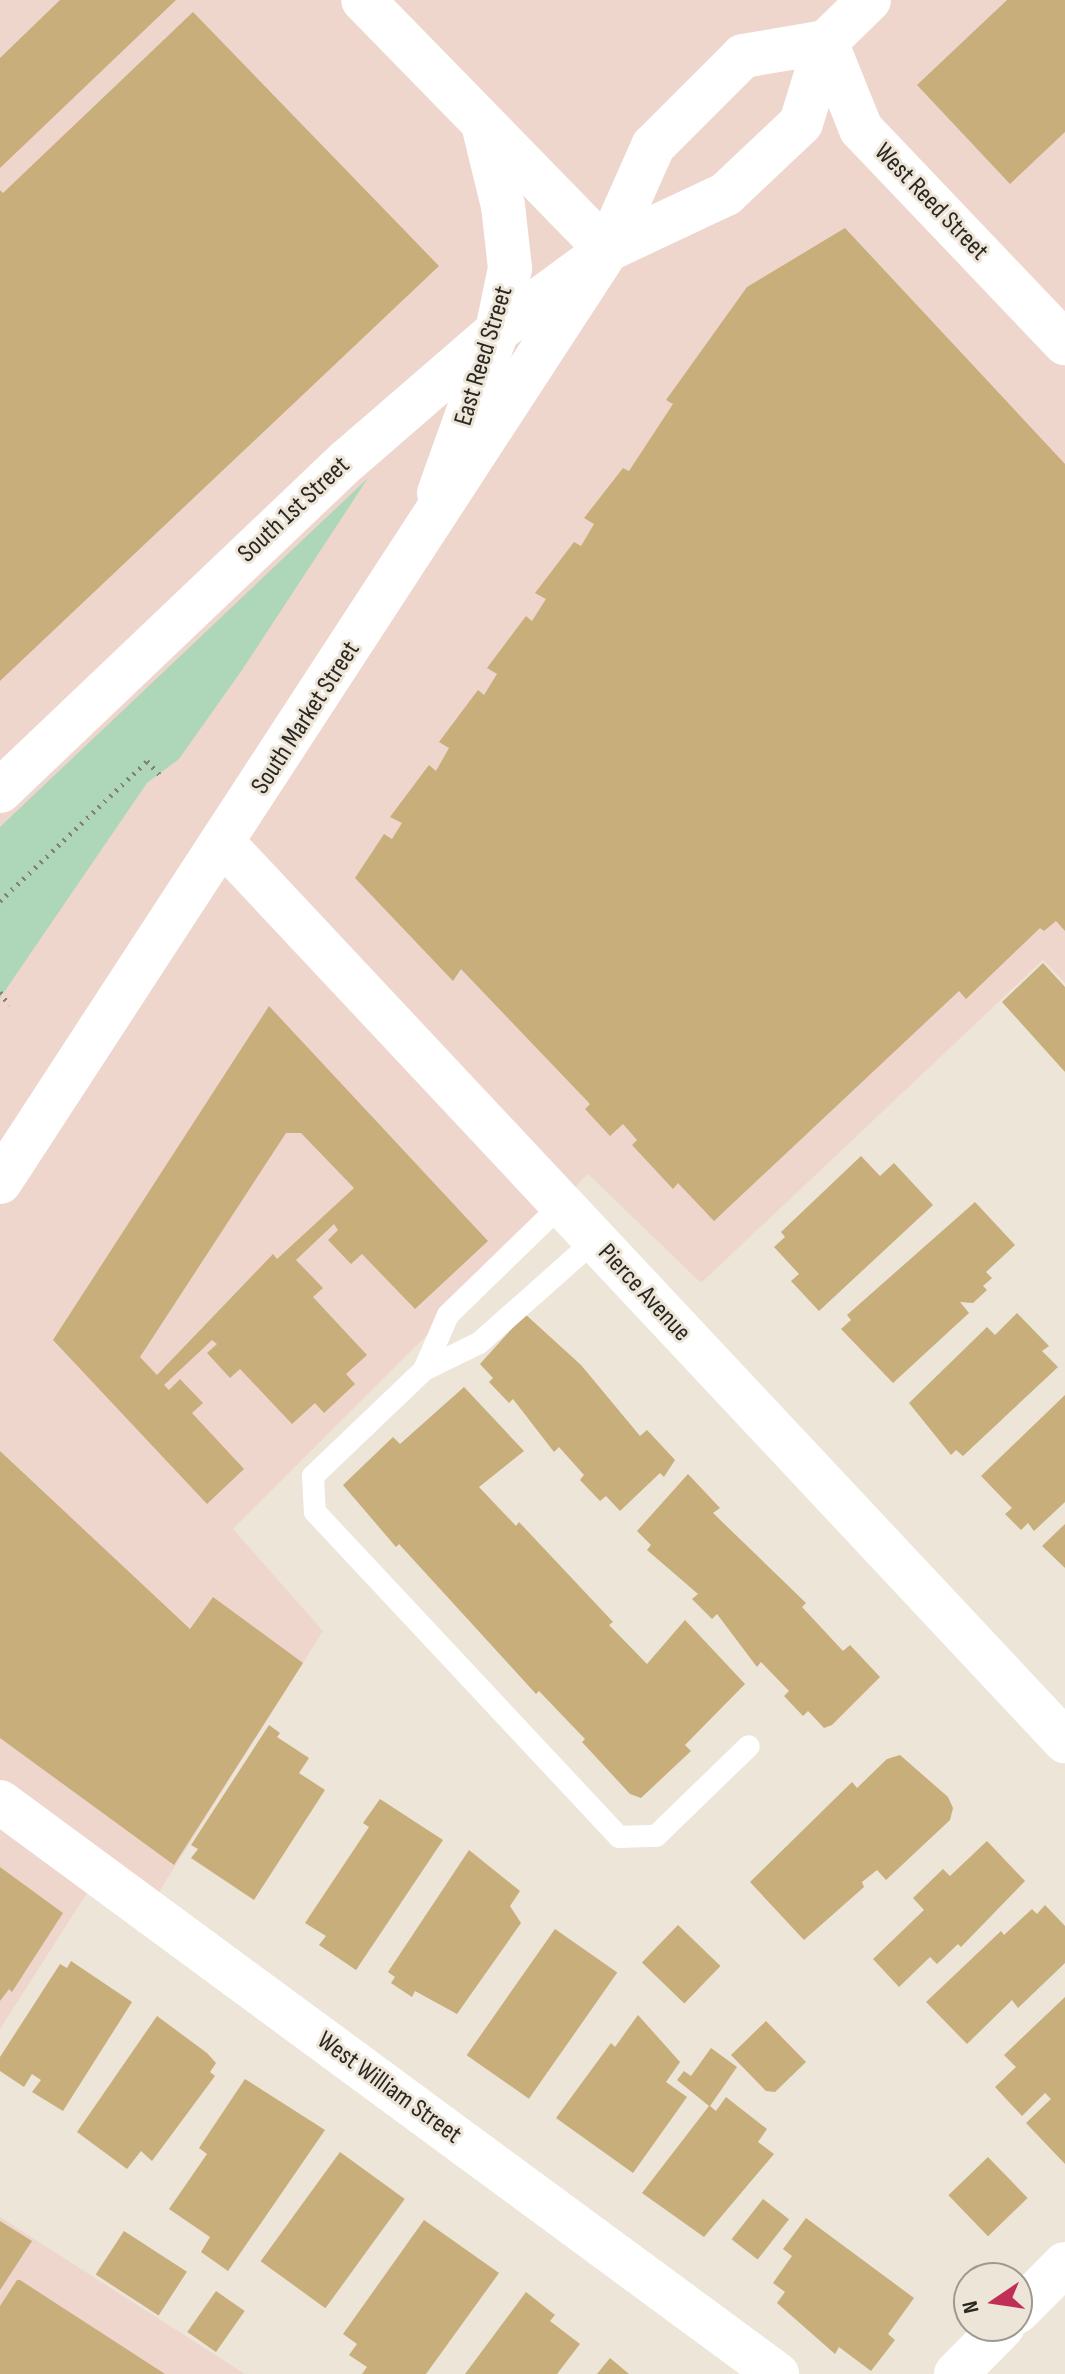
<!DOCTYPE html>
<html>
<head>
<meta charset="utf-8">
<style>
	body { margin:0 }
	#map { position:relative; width:1065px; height:2374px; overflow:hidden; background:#ece5d8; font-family:"Sofia Sans Condensed",sans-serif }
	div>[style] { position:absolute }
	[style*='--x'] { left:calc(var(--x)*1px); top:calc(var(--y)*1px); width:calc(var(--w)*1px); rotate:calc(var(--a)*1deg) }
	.commercial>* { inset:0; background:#eed6cd }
	.green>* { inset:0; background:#add7b8 }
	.building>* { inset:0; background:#c7ae7b; transform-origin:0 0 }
	.path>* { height:5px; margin-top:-2.5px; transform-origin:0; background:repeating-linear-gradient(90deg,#848077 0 2px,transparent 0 8px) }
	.lane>* { height:22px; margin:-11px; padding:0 11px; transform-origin:11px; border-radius:11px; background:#fff }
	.street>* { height:44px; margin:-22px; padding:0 22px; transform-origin:22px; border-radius:22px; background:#fff }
	.secondary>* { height:44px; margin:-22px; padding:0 22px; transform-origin:22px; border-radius:22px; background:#fff }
	.primary>* { height:44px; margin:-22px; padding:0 22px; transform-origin:22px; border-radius:22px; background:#fff }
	span { translate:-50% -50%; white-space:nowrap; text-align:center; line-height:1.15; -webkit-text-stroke:6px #ece5d8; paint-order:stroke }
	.street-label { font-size:26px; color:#2a2722 }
	.north { position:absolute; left:953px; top:2262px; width:80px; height:80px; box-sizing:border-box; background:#ece5d8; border:2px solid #9e998f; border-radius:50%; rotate:257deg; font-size:22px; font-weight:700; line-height:32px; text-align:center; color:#2a2722 }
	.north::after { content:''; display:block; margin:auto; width:28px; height:36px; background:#bf2f58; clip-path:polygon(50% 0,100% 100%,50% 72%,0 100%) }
</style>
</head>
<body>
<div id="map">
	<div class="commercial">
		<i style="clip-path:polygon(0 0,1065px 0,1065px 983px,1043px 960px,701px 1283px,588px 1174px,233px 1529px,323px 1631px,157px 1895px,108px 1860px,0 2029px)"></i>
		<i style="clip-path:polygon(0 2217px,245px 2374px,0 2374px)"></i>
	</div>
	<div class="green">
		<i style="clip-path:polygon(368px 478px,242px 670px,179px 759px,147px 783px,0 998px,0 827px)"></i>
	</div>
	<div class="building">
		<i style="clip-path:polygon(60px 0,176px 0,0 168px,0 58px)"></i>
		<i style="clip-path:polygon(1007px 0,1065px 0,1065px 132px,1010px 184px,917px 85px)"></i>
		<i style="clip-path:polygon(193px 12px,439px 266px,0 681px,0 190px,3px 193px)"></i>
		<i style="clip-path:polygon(845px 228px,1065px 464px,1065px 931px,1056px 921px,1044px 931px,1040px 928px,966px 999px,959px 991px,714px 1221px,678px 1183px,673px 1189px,632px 1145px,637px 1140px,623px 1124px,610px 1136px,585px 1109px,590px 1104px,461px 969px,453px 981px,355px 878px,384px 834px,392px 839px,402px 823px,390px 817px,429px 765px,436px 771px,449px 748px,439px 742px,478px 690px,484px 695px,497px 674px,487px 668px,526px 616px,532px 621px,546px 599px,535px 593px,574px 542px,581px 546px,594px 524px,584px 518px,623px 468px,629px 471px,673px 404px,666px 400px,747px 287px)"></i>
		<i style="clip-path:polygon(1043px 963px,1065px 987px,1065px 1072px,1002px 1002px)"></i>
		<i style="clip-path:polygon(evenodd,269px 1006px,488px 1241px,415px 1309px,362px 1254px,351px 1264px,328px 1240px,338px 1230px,334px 1224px,296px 1260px,323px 1288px,313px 1297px,367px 1355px,346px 1374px,355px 1384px,324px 1413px,315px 1403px,292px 1424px,240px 1369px,230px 1378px,207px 1353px,217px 1344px,212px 1340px,164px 1385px,169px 1390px,180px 1379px,203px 1403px,192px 1413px,244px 1469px,207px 1504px,53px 1340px,269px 1006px,286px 1133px,301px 1133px,354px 1188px,277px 1259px,273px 1254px,157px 1375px,140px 1357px,286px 1133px)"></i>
		<i style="clip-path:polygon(861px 1156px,880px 1176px,894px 1163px,933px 1205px,819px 1311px,791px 1281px,799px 1274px,774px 1247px,785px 1237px,781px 1232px)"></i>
		<i style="clip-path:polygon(975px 1202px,1015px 1245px,986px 1272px,992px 1278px,983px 1286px,987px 1290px,973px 1303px,960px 1302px,969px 1313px,893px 1383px,841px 1329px,851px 1320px,847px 1315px)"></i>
		<i style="clip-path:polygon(1017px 1313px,1049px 1346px,1042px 1351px,1058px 1367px,963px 1456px,956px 1450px,951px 1455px,909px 1403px,987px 1327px,995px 1335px)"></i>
		<i style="clip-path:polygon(525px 1314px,581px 1365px,640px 1436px,647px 1430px,675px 1460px,664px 1477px,660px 1473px,620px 1511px,606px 1496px,600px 1501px,580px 1480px,584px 1475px,559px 1447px,554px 1452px,513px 1399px,509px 1403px,489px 1382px,493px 1378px,480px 1364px)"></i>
		<i style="clip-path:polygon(464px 1387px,524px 1451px,479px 1487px,516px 1526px,519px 1522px,613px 1622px,609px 1625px,647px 1664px,685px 1620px,745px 1684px,685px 1745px,691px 1751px,641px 1798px,630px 1794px,582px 1742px,585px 1739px,539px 1691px,536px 1694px,399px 1544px,396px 1547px,343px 1485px,393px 1437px,400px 1444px)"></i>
		<i style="clip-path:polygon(1065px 1395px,1065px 1502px,1034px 1531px,1028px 1523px,1021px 1530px,1005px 1514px,1012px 1508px,981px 1476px)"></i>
		<i style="clip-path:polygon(0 1451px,190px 1629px,213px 1597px,303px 1663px,174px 1865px,0 1738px)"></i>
		<i style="clip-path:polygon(688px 1474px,720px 1508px,713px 1513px,806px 1603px,802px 1607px,843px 1651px,850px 1645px,880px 1677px,832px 1725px,824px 1728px,808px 1711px,803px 1716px,784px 1696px,789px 1691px,761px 1662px,757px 1667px,717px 1614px,712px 1619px,692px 1599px,698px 1594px,647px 1550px,651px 1545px,637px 1531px)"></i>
		<i style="clip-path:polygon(1065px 1524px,1065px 1568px,1042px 1546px)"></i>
		<i style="clip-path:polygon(269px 1725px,280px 1733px,277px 1737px,309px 1758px,299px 1773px,325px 1790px,254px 1900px,191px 1858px,198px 1849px,191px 1845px)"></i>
		<i style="clip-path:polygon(900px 1755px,948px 1797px,953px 1808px,950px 1820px,886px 1880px,877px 1870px,862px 1882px,864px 1887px,804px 1940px,750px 1882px,852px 1782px,857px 1788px,887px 1759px)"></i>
		<i style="clip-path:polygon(380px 1799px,443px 1840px,356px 1970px,319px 1945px,326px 1936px,305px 1923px,369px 1827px,363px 1823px)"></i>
		<i style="clip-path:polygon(987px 1841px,1025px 1881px,961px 1947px,958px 1944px,937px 1964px,930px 1957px,899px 1987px,873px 1959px,924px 1910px,913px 1898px,943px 1869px,950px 1876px)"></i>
		<i style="clip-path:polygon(469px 1850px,520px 1891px,510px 1906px,521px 1923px,457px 2014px,415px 1991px,412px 1997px,391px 1983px,395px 1977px,388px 1972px)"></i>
		<i style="clip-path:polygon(0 1867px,63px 1913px,12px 1992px,9px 1989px,0 2001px)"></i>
		<i style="clip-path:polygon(1045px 1905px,1065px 1926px,1065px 1963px,1018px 2008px,1012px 2000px,967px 2044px,926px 2002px,1001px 1931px,1004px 1935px,1032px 1909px,1037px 1914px)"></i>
		<i style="left:678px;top:1925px;width:59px;height:52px;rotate:44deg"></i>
		<i style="left:555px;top:1929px;width:76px;height:154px;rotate:35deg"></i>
		<i style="clip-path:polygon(71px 1961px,132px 2002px,63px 2111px,32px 2092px,41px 2080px,32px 2074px,24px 2087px,0 2071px,0 2057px,60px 1964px,67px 1968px)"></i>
		<i style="clip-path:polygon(1065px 1997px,1065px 2164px,1026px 2123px,1051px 2099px,1045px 2093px,1022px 2116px,995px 2087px,1016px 2067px,1004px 2055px)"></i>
		<i style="clip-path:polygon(638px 2015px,680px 2062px,666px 2082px,687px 2097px,633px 2173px,556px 2118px,611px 2043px,615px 2047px)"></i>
		<i style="clip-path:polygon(157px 2016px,207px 2053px,216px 2063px,210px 2072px,215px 2076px,152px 2161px,141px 2151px,127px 2169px,77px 2132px)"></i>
		<i style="clip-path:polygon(766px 2021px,806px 2062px,775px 2092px,766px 2091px,731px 2055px)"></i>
		<i style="clip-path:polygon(711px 2048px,737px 2067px,710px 2106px,716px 2111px,726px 2097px,767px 2129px,758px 2142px,774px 2154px,704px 2237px,642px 2193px,709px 2106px,677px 2080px,684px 2071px,691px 2076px)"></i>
		<i style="clip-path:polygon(245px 2079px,325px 2130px,228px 2271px,201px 2252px,210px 2237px,169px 2209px,207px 2154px,199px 2148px)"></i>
		<i style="left:340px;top:2152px;width:80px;height:135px;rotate:36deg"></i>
		<i style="left:988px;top:2157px;width:57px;height:55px;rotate:46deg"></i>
		<i style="left:763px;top:2199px;width:33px;height:51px;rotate:38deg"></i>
		<i style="clip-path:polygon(806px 2218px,914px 2298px,888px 2334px,895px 2340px,871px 2371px,839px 2347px,835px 2354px,777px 2303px,785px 2292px,773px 2283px,792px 2256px,783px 2249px)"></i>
		<i style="clip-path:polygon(424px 2220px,499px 2273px,426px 2374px,362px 2374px,367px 2367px,349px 2355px,357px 2344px,343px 2334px)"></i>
		<i style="clip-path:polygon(0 2221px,32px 2241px,0 2290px)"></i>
		<i style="left:124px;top:2231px;width:75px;height:52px;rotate:33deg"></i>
		<i style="clip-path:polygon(17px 2280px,20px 2280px,165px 2374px,0 2374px,0 2306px)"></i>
		<i style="left:216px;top:2291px;width:35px;height:50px;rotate:35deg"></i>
		<i style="clip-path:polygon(526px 2292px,555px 2315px,550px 2321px,580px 2344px,557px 2374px,465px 2374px)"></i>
		<i style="clip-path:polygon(610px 2358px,629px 2374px,597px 2374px)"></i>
	</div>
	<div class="path">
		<i style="--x:0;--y:901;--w:203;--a:-43.6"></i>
		<i style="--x:147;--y:761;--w:21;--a:47"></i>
		<i style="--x:0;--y:992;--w:16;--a:55"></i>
	</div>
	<div class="lane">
		<i style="--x:594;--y:1241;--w:154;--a:138.4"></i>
		<i style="--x:479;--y:1343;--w:61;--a:153.9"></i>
		<i style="--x:424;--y:1370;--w:153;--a:136.3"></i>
		<i style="--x:313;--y:1476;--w:36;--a:87"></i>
		<i style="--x:315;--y:1512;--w:445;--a:46.9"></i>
		<i style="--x:619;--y:1837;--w:37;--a:-2"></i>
		<i style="--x:656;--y:1836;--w:129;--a:-44.1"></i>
		<i style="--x:424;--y:1370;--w:60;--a:-66.4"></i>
		<i style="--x:448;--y:1315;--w:158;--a:-44.2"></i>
	</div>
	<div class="street">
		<i style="--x:826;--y:42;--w:94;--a:68.1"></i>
		<i style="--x:861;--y:129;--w:296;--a:46.4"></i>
		<i style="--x:224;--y:844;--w:1230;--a:46.85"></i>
		<i style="--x:0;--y:1802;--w:965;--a:36.36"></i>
		<i style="--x:1017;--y:2312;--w:68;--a:-45"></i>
		<i style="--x:956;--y:2374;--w:67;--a:-45.6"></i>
	</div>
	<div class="secondary">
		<i style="--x:439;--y:493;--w:172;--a:-70.3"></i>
		<i style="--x:497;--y:331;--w:64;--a:-78.3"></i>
		<i style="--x:510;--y:268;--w:62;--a:-96.4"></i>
		<i style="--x:503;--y:206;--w:80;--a:-103.7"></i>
		<i style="--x:0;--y:791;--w:480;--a:-43.6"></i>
		<i style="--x:348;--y:460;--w:197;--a:-40.9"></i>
		<i style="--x:497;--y:331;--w:137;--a:-36.4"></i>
		<i style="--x:607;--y:250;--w:349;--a:-134.3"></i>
	</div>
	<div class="primary">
		<i style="--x:607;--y:250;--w:132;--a:-25.2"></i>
		<i style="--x:726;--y:194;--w:103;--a:-43.4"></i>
		<i style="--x:801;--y:123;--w:85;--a:-72.8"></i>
		<i style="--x:826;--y:42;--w:60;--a:-44.3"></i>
		<i style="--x:0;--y:1182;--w:1112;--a:-56.92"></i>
		<i style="--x:607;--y:250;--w:114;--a:-66.1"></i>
		<i style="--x:653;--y:146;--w:127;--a:-45"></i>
		<i style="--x:743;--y:56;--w:84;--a:-9.6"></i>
	</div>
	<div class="street-label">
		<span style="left:931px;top:202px;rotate:46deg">West Reed Street</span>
		<span style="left:484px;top:356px;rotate:-73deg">East Reed Street</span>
		<span style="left:294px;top:510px;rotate:-43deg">South 1st Street</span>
		<span style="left:306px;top:718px;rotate:-57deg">South Market Street</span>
		<span style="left:644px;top:1293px;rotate:47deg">Pierce Avenue</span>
		<span style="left:389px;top:2088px;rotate:36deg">West William Street</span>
	</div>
	<div class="north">N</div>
</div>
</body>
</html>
